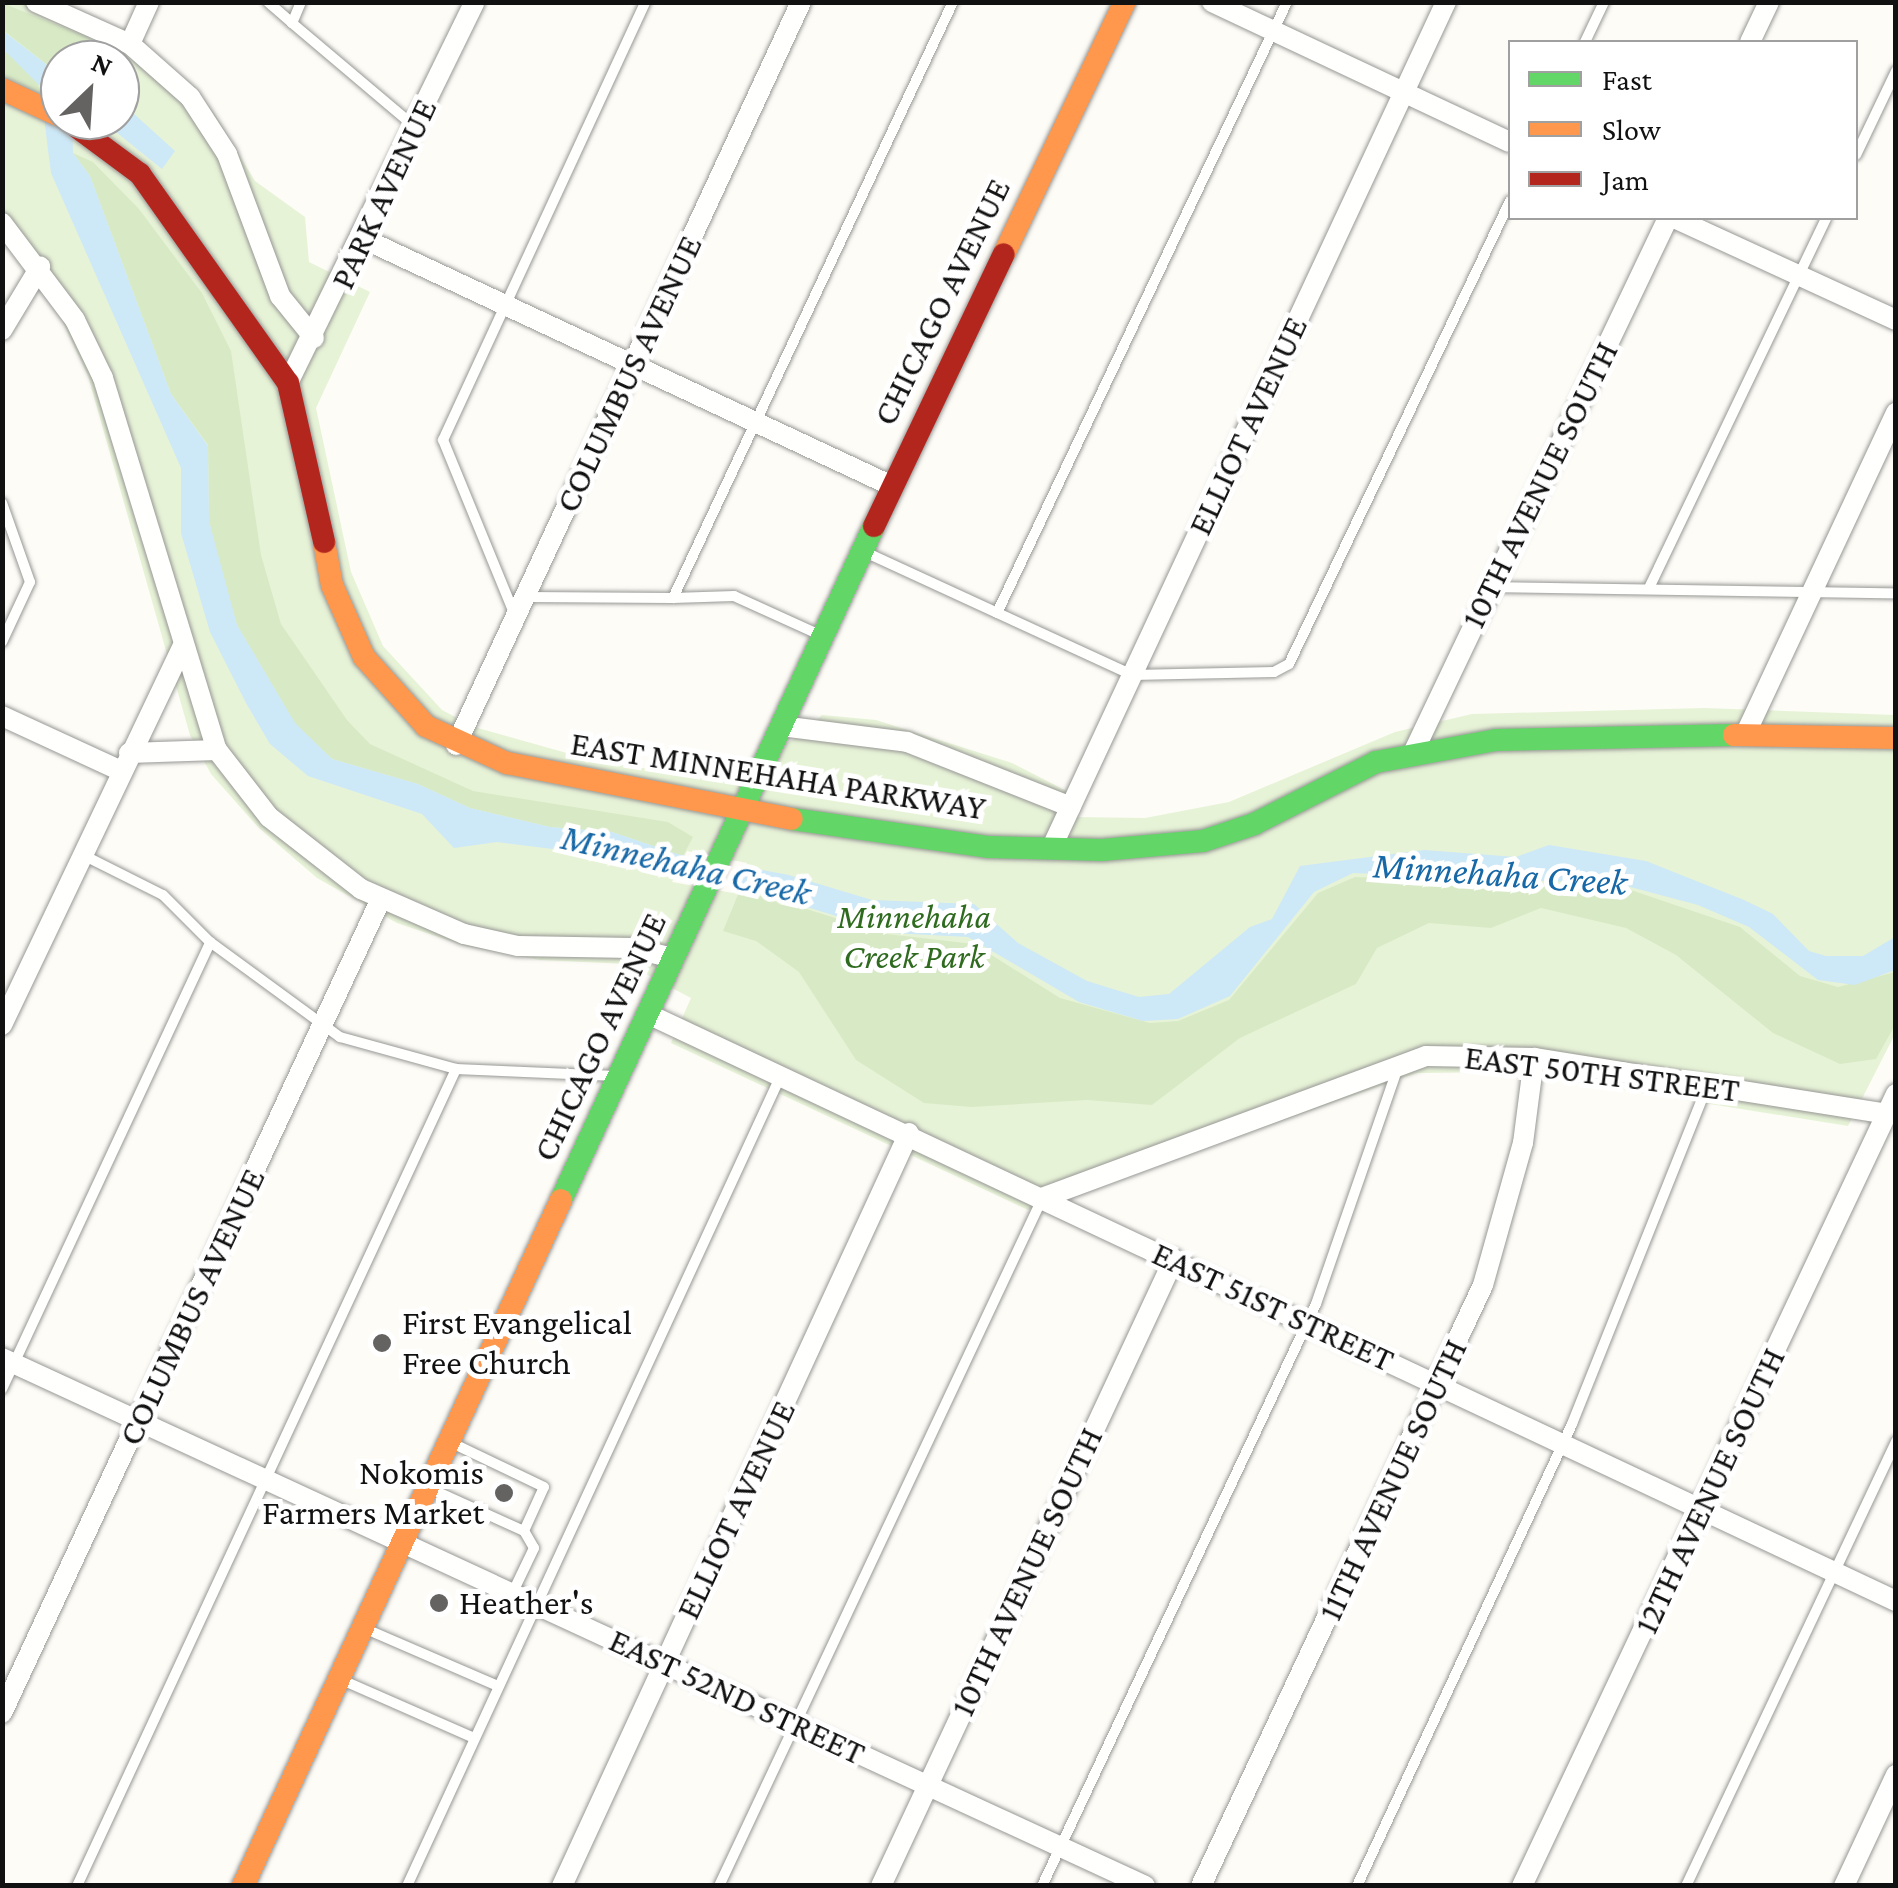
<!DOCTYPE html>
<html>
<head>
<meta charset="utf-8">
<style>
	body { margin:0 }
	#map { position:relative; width:1898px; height:1888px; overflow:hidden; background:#fdfcf7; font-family:"Crimson Pro",serif }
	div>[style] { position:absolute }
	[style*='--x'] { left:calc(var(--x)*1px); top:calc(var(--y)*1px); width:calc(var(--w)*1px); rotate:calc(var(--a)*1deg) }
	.green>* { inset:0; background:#e7f3d7 }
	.forest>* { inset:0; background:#d8eac5 }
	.water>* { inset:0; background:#cde8f7 }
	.pier>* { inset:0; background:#fdfcf7 }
	.roads { filter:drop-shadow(0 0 2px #979795) drop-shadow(0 0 2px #979795) }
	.lane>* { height:10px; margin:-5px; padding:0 5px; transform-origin:5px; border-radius:5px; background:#fffffe }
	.street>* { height:20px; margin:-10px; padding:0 10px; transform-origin:10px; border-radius:10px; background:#fffffe }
	.fast>* { height:22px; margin:-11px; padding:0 11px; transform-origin:11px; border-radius:11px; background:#63d668 }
	.slow>* { height:22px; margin:-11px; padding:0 11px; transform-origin:11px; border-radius:11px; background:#ff974d }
	.jam>* { height:22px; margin:-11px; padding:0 11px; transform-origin:11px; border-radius:11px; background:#b3261e }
	.dots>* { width:28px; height:28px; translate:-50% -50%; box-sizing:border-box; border:5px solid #fff; border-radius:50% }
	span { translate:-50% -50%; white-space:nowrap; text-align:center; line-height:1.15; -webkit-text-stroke:10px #fff; paint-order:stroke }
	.street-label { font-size:35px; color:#111 }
	.park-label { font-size:35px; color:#2f6b1f; font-style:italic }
	.poi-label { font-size:35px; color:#111 }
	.left { translate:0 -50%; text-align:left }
	.right { translate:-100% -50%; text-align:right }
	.water-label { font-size:38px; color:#1768a6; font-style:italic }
	.frame { position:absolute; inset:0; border:5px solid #111; pointer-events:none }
	.legend { position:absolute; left:1508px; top:40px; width:350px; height:180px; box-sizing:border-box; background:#fff; border:2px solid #a0a0a0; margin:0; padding:12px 18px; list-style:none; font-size:30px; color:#111 }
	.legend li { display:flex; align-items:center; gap:20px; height:50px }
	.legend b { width:50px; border:2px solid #a0a0a0 }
	.north { position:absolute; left:40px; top:40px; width:100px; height:100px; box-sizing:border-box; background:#fff; border:2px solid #a0a0a0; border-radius:50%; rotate:25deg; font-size:28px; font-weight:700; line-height:40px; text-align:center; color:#111 }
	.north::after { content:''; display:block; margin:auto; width:35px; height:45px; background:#646362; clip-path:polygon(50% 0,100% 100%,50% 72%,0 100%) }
</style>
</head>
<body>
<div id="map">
	<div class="green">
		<i style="clip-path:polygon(evenodd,3px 3px,53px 3px,158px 55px,214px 113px,255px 181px,305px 217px,309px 262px,370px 292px,316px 408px,351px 572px,383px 646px,442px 710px,474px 727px,588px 759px,715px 780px,796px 738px,822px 715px,876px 720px,1012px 763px,1084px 800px,1077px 817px,1145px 818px,1229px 802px,1395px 732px,1472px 714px,1704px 708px,1895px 715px,1895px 1034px,1848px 1126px,1510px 1072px,1417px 1073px,1028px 1210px,671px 1043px,691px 998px,627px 964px,540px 960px,465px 946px,397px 923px,317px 878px,259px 828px,211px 774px,190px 735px,88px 376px,58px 312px,3px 240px,3px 3px,60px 60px,120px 60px,120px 120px,60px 120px,60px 60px)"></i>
	</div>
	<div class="forest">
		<i style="clip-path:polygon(2px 3px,90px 38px,96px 60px,60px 60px,60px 75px,3px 30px)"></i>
		<i style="clip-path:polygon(2px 49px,36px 76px,41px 94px,3px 75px)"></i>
		<i style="clip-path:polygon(73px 153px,93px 162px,139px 209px,202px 293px,231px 351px,261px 555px,281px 624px,347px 720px,370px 744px,473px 791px,668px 822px,693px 837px,683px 856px,612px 832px,550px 827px,470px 808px,418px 784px,332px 759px,295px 724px,237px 625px,223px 579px,209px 521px,208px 445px,171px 394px,90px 176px)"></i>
		<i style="clip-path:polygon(1355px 877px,1622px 887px,1740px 927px,1800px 976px,1838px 987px,1895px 972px,1895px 1025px,1876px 1059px,1840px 1064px,1773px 1033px,1676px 955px,1626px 928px,1541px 908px,1491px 928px,1429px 923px,1377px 948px,1356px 984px,1240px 1038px,1152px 1105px,1087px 1100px,971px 1107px,924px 1103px,856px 1060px,799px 972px,756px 941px,723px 931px,739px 892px,771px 898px,887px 934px,974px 944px,1060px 998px,1150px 1023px,1178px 1021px,1229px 1000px,1318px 893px)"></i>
	</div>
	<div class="water">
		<i style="clip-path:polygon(2px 30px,60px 75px,60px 120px,72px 120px,73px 153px,90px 176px,171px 394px,208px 446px,209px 521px,237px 625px,295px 723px,332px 759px,418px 784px,470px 808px,550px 827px,612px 832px,677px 854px,789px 875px,872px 900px,974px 904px,1018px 943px,1087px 981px,1139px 997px,1169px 994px,1250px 927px,1272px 919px,1300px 866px,1424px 850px,1516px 857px,1549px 845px,1646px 861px,1744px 900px,1773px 914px,1809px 951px,1826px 956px,1863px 956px,1895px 937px,1895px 970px,1855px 985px,1818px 980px,1749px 927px,1698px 905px,1619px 884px,1353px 873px,1314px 892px,1230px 996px,1178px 1019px,1143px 1021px,1079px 1002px,968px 937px,892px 933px,764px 894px,553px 849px,497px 842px,454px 848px,422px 814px,308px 776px,270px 744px,246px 703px,210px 632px,181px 533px,181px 468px,51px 173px,40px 86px,3px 49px)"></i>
		<i style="clip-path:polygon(120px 76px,129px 82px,133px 113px,175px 151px,162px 169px,101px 120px,120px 120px)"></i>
	</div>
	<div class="pier">
		<i style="clip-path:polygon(687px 851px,747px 863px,733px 893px,672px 882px)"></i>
	</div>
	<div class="roads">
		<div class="lane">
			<i style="--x:268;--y:2;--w:32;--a:41"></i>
			<i style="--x:301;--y:2;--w:23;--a:113"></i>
			<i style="--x:292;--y:23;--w:161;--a:40.2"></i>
			<i style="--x:1585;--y:42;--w:44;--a:-64.6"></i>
			<i style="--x:1856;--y:155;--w:93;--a:-64.5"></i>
			<i style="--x:2;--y:503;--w:84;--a:70.5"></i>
			<i style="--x:30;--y:582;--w:66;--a:115"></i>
			<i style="--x:867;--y:553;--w:292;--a:24.7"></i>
			<i style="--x:1132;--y:675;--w:142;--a:-1.2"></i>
			<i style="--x:1274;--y:672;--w:17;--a:-28"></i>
			<i style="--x:1289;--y:664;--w:513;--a:-64.48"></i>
			<i style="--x:1492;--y:587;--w:404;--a:0.9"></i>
			<i style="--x:1649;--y:588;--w:410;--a:-64.4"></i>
			<i style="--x:526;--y:597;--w:147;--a:0.4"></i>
			<i style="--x:514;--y:613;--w:187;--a:-112.3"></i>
			<i style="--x:443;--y:440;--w:482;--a:-65.2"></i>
			<i style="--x:997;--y:613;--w:676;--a:-64.61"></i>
			<i style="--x:820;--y:635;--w:94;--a:-155.6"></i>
			<i style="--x:734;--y:596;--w:61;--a:178.1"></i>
			<i style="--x:673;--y:598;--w:658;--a:-64.84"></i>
			<i style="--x:83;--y:855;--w:89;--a:26.6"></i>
			<i style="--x:163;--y:895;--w:66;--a:45"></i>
			<i style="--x:210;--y:942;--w:161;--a:36.2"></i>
			<i style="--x:340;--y:1037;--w:120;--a:15.4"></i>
			<i style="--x:456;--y:1069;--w:160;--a:2.5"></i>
			<i style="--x:2;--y:1389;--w:493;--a:-65"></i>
			<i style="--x:431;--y:1489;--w:102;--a:24.3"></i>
			<i style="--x:524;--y:1531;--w:48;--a:-65.6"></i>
			<i style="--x:544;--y:1487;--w:102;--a:-154.4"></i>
			<i style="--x:512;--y:1594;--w:51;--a:-64.4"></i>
			<i style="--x:534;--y:1548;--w:20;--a:-120"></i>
			<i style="--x:366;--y:1629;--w:144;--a:23.4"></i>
			<i style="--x:342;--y:1680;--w:144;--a:23.7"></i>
			<i style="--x:77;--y:1886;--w:901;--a:-65.11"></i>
			<i style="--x:407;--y:1886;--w:893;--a:-65.24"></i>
			<i style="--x:719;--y:1886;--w:759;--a:-64.82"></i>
			<i style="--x:1042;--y:1886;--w:643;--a:-64.79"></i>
			<i style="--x:1316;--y:1304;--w:251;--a:-70.9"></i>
			<i style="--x:1357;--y:1886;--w:510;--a:-65.04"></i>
			<i style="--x:1572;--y:1424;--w:363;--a:-68.2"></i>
			<i style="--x:1686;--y:1886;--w:492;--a:-64.7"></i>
		</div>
		<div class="street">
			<i style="--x:36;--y:2;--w:103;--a:24.1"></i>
			<i style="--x:130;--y:44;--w:80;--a:41.5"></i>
			<i style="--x:190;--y:97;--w:68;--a:57"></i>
			<i style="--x:227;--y:154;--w:152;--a:69.5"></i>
			<i style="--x:280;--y:296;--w:54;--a:51"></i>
			<i style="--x:1212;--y:2;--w:329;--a:25.2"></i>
			<i style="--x:1750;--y:42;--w:44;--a:-64.6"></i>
			<i style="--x:130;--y:44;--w:46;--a:-65.7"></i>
			<i style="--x:1674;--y:218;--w:244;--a:24.7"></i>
			<i style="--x:2;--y:223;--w:121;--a:53"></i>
			<i style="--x:75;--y:320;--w:64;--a:64.2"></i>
			<i style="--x:103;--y:378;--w:389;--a:73"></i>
			<i style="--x:217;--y:750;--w:85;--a:52.2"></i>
			<i style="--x:269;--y:817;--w:117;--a:38"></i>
			<i style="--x:361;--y:889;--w:112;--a:23.6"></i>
			<i style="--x:464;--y:934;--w:55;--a:12.5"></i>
			<i style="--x:518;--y:946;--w:114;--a:1"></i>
			<i style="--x:632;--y:948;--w:42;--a:13.7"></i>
			<i style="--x:364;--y:239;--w:583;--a:25.07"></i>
			<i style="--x:2;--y:330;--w:74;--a:-58.9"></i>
			<i style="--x:288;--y:383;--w:424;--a:-63.9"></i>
			<i style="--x:2;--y:716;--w:131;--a:24.8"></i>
			<i style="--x:781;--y:726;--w:127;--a:7.2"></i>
			<i style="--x:907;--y:742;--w:176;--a:21.6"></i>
			<i style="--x:1745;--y:735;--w:356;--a:-64.9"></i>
			<i style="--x:456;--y:745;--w:819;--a:-65.09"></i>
			<i style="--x:129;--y:753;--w:88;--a:-2"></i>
			<i style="--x:1413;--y:753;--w:593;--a:-64.52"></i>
			<i style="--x:1051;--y:849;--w:935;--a:-65"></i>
			<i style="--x:650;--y:1015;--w:1377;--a:25.19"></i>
			<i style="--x:2;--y:1025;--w:420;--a:-64.5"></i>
			<i style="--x:1042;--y:1198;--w:409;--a:-20.3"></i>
			<i style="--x:1426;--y:1056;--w:108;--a:1.1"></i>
			<i style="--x:1534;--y:1058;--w:356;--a:9"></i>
			<i style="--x:2;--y:1358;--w:1259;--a:24.79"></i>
			<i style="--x:2;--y:1713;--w:896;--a:-65.04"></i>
			<i style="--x:562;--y:1886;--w:829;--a:-65.26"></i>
			<i style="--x:881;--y:1886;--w:692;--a:-64.95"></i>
			<i style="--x:1201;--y:1886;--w:664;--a:-64.86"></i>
			<i style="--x:1483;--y:1285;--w:148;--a:-74.3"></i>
			<i style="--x:1523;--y:1143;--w:86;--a:-82.6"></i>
			<i style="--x:1522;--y:1886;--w:876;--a:-64.72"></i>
			<i style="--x:1844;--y:1886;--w:123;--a:-64.9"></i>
		</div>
		<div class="fast">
			<i style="--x:792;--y:819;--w:199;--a:8.1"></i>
			<i style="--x:989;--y:847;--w:113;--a:1.5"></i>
			<i style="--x:1102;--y:850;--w:101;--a:-5.1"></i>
			<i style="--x:1203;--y:841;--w:54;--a:-18.4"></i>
			<i style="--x:1254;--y:824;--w:137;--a:-26.9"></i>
			<i style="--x:1376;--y:762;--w:122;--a:-10.4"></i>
			<i style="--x:1496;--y:740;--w:238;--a:-1.2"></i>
			<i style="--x:561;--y:1200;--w:743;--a:-65.09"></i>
		</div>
		<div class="slow">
			<i style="--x:2;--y:89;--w:64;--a:25"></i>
			<i style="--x:1004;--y:254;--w:280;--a:-64.4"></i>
			<i style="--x:324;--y:542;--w:44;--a:79.5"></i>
			<i style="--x:332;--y:585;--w:79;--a:66"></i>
			<i style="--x:364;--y:657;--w:93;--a:48.1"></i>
			<i style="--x:426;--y:726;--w:89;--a:24.6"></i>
			<i style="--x:507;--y:763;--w:290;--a:11.1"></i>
			<i style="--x:1734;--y:735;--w:162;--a:1.1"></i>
			<i style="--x:243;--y:1886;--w:756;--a:-65.13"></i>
		</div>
		<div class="jam">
			<i style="--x:67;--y:120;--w:91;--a:36.5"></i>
			<i style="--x:140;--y:174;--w:256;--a:54.7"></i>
			<i style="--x:288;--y:383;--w:163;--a:77.2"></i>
			<i style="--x:874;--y:526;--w:301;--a:-64.5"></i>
		</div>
	</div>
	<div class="dots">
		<i style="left:382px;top:1343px;background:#646362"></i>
		<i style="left:504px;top:1493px;background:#646362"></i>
		<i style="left:439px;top:1603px;background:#646362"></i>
	</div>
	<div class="street-label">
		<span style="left:384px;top:194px;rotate:-65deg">PARK AVENUE</span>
		<span style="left:942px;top:302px;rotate:-64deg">CHICAGO AVENUE</span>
		<span style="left:629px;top:374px;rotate:-65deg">COLUMBUS AVENUE</span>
		<span style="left:1248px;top:426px;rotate:-65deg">ELLIOT AVENUE</span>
		<span style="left:1540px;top:485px;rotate:-64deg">10TH AVENUE SOUTH</span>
		<span style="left:778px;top:776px;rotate:9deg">EAST MINNEHAHA PARKWAY</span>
		<span style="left:600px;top:1037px;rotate:-65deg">CHICAGO AVENUE</span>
		<span style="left:1602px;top:1074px;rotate:7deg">EAST 50TH STREET</span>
		<span style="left:192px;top:1307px;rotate:-65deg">COLUMBUS AVENUE</span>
		<span style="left:1273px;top:1307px;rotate:25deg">EAST 51ST STREET</span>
		<span style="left:1393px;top:1480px;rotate:-65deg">11TH AVENUE SOUTH</span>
		<span style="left:1710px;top:1491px;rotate:-65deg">12TH AVENUE SOUTH</span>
		<span style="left:736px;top:1510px;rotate:-65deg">ELLIOT AVENUE</span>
		<span style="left:1027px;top:1572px;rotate:-65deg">10TH AVENUE SOUTH</span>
		<span style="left:737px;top:1697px;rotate:25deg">EAST 52ND STREET</span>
	</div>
	<div class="park-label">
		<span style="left:914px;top:937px">Minnehaha<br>Creek Park</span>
	</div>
	<div class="poi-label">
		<span class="left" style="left:402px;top:1343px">First Evangelical<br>Free Church</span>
		<span class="right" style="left:484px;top:1493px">Nokomis<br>Farmers Market</span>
		<span class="left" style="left:459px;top:1603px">Heather's</span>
	</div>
	<div class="water-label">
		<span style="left:686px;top:865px;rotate:13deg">Minnehaha Creek</span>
		<span style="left:1500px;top:874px;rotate:4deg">Minnehaha Creek</span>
	</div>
	<div class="frame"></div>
	<ul class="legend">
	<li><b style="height:12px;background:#63d668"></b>Fast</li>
	<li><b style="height:12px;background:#ff974d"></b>Slow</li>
	<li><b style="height:12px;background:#b3261e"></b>Jam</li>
	</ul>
	<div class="north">N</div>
</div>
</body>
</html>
